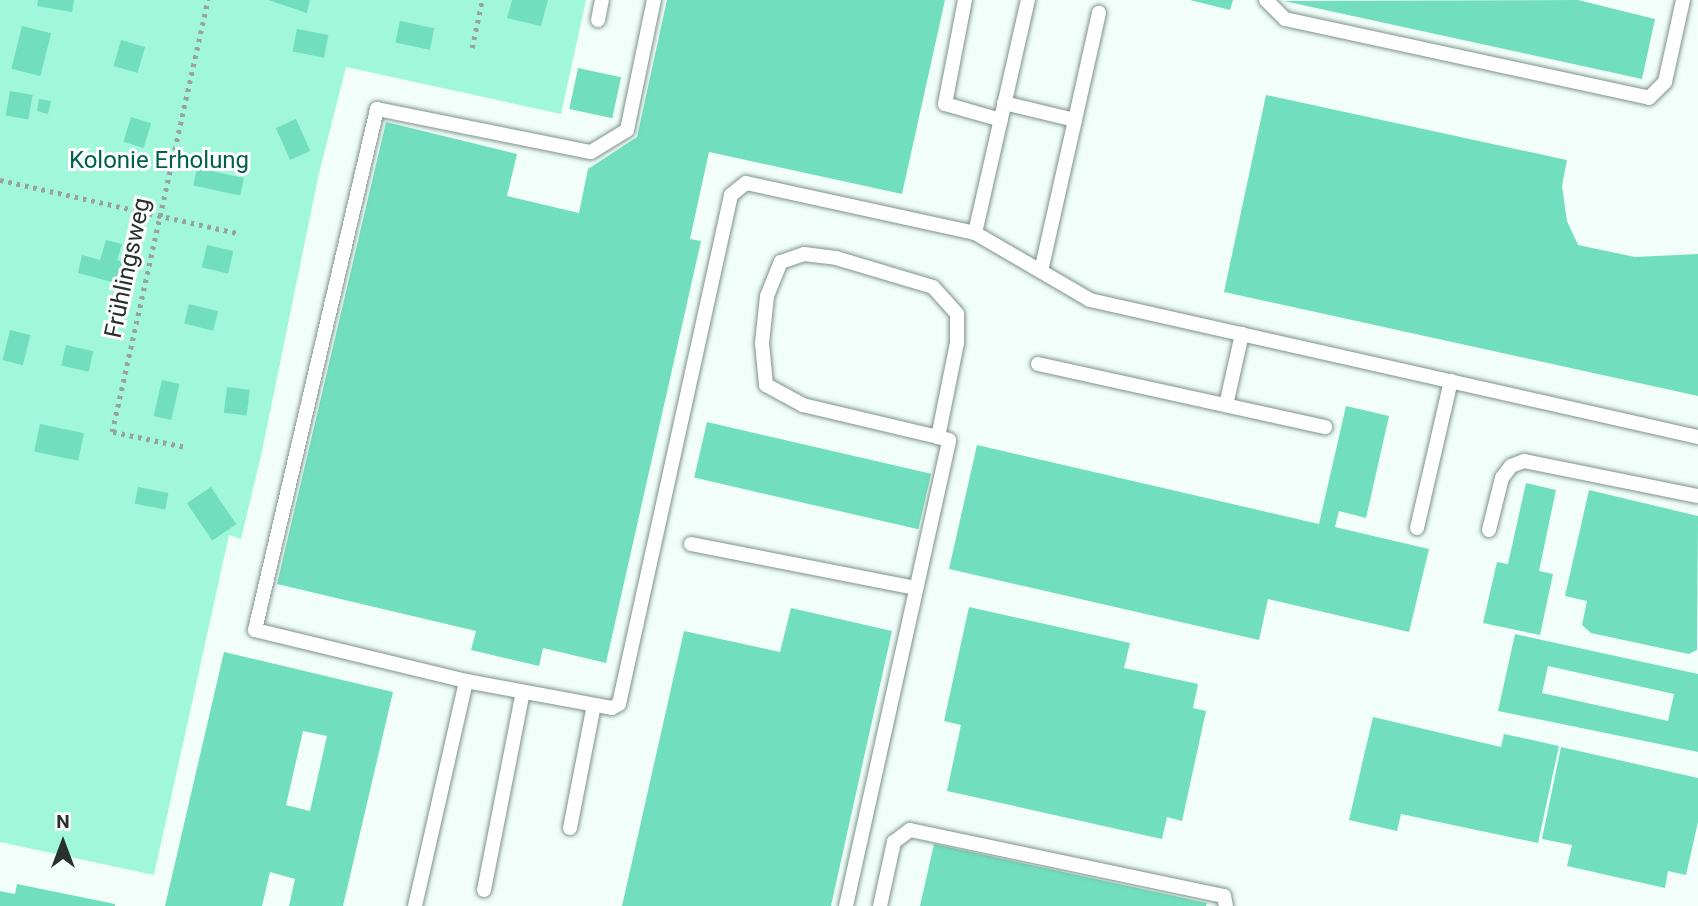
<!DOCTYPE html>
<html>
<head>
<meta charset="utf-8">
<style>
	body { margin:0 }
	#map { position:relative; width:1698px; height:906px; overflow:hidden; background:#f1fef9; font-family:Roboto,sans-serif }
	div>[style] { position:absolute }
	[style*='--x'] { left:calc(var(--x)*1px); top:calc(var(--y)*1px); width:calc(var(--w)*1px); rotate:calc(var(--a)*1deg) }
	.green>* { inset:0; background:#a0f7da }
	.building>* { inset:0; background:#71debd; transform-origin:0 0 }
	.path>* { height:4.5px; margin-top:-2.25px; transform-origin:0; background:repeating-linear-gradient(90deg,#98a39f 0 3.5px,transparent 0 8.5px) }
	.roads { filter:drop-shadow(0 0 2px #7d928a) drop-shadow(0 0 2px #7d928a) }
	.lane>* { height:14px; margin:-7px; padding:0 7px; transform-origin:7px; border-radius:7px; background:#fff }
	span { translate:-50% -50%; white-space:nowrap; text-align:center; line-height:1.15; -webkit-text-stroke:6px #fff; paint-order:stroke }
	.park-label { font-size:24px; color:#00604c }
	.street-label { font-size:24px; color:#28312e }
	.north { position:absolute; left:28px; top:808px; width:70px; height:70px; -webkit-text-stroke:5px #fff; paint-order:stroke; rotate:0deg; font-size:19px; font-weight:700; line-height:28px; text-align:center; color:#28312e }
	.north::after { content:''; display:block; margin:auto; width:24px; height:32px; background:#28312e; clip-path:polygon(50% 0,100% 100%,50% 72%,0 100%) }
</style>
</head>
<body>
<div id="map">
	<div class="green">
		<i style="clip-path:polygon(0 0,586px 0,561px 114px,346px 67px,319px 173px,262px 451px,241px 539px,229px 535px,154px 875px,0 842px)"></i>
	</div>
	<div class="building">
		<i style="clip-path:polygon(38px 0,74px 0,72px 12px,37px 6px)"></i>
		<i style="clip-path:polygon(268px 0,310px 0,307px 13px)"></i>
		<i style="clip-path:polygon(512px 0,548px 0,541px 26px,507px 18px)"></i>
		<i style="clip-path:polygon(667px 0,945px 0,902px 194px,709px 152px,690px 239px,701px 241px,606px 663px,543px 648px,539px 666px,471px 650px,476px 631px,277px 584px,386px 122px,517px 154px,507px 196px,579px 213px,588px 169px,637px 137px)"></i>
		<i style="clip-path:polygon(1190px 0,1233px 0,1230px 10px)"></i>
		<i style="clip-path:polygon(1578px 0,1655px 19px,1642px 79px,1284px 1px)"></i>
		<i style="left:400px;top:21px;width:35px;height:22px;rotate:12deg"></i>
		<i style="left:22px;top:26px;width:30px;height:44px;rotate:14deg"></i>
		<i style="left:297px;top:29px;width:32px;height:23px;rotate:11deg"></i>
		<i style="left:121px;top:40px;width:25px;height:27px;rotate:16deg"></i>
		<i style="left:578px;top:68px;width:44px;height:42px;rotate:12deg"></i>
		<i style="left:10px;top:91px;width:23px;height:25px;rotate:10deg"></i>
		<i style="clip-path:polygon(1266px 95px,1567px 160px,1562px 186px,1567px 221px,1578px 245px,1635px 257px,1698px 254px,1698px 396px,1224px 292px)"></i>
		<i style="clip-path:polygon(39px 99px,51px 101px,48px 114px,37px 111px)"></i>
		<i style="left:131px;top:117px;width:21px;height:26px;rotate:17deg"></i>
		<i style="left:296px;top:119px;width:35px;height:22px;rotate:66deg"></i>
		<i style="left:197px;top:168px;width:48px;height:18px;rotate:12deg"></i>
		<i style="clip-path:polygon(106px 240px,122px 244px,117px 260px,133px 265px,127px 286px,78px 273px,82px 255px,100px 260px)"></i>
		<i style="left:207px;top:245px;width:27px;height:23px;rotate:13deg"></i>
		<i style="left:189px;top:304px;width:30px;height:20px;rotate:14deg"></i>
		<i style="left:10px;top:330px;width:21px;height:31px;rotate:14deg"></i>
		<i style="left:66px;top:345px;width:28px;height:21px;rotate:13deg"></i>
		<i style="left:162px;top:380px;width:18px;height:37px;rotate:13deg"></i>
		<i style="left:227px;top:387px;width:23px;height:26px;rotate:7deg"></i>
		<i style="clip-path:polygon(1346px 406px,1389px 416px,1366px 518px,1339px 511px,1335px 527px,1429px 549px,1409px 632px,1268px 599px,1259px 640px,949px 569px,977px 445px,1319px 524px)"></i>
		<i style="left:707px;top:422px;width:230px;height:57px;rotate:13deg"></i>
		<i style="left:40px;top:424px;width:45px;height:28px;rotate:12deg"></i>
		<i style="clip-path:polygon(1526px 483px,1556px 490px,1539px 571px,1553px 574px,1540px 635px,1483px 623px,1497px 562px,1508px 564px)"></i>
		<i style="left:138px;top:487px;width:31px;height:17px;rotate:11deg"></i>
		<i style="left:211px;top:487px;width:45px;height:29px;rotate:56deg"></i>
		<i style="clip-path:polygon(1589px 490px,1698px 516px,1697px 650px,1689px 654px,1591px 633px,1582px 625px,1587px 601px,1565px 596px)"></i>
		<i style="clip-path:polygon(969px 607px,1130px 643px,1124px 668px,1198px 684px,1193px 708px,1206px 711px,1182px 821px,1167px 817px,1162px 839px,947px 791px,961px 725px,944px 721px)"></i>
		<i style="clip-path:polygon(791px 608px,892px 631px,831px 906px,622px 906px,684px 631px,780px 652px)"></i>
		<i style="clip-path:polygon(evenodd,1515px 634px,1698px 674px,1698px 752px,1498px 711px,1515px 634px,1548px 666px,1674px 694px,1668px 721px,1542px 693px,1548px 666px)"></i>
		<i style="clip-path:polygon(evenodd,224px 652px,393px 692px,343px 906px,289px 906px,295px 879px,270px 872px,262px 906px,165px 906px,224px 652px,303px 731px,327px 736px,310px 811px,286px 805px,303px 731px)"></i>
		<i style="clip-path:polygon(1373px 717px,1501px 747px,1504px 734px,1559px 746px,1538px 843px,1401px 814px,1397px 831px,1349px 820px)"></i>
		<i style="clip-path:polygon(1561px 747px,1698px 778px,1698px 822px,1686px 875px,1668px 871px,1665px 888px,1567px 866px,1572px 845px,1542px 839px)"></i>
		<i style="clip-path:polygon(934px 844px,1207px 903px,1206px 906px,920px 906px)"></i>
		<i style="clip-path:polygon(17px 884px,115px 904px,115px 906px,0 906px,0 891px,15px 894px)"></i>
	</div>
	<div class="path">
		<i style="--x:472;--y:48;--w:49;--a:-78.2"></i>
		<i style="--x:0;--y:180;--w:243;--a:12.6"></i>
		<i style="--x:183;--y:447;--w:73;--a:-168.1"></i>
		<i style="--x:112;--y:432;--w:443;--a:-77.5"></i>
	</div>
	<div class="roads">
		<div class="lane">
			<i style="--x:965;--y:0;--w:106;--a:100.9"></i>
			<i style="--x:945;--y:104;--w:58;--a:15.9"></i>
			<i style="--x:1266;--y:0;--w:27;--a:45"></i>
			<i style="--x:1285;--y:19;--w:372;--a:12.2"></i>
			<i style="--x:1649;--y:98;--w:23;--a:-45"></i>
			<i style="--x:1665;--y:82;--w:84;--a:-77.6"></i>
			<i style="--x:598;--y:20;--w:20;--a:-79"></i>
			<i style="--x:1004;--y:103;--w:73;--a:13.5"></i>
			<i style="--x:1075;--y:120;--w:110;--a:-77.4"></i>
			<i style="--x:975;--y:233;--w:133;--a:30.2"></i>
			<i style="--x:1090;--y:300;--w:623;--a:12.7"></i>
			<i style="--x:1041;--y:271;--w:155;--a:-77.3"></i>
			<i style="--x:1038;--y:364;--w:294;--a:12.4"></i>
			<i style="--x:1226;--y:405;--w:73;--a:-77.3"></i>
			<i style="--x:1417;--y:528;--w:151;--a:-77"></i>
			<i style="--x:1489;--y:530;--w:54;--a:-76"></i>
			<i style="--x:1502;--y:478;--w:15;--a:-53"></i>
			<i style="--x:1511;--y:466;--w:14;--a:-21"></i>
			<i style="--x:1524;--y:461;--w:177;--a:11.4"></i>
			<i style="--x:691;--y:544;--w:229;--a:11.1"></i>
			<i style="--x:466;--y:681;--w:148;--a:10.5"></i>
			<i style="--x:612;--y:708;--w:8;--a:-30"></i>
			<i style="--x:619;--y:704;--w:521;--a:-77.59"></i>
			<i style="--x:731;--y:195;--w:19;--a:-39"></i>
			<i style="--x:746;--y:183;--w:234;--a:12.3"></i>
			<i style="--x:975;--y:233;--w:239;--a:-77.2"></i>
			<i style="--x:570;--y:828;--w:125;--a:-79"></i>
			<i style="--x:484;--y:890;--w:202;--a:-78.9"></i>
			<i style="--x:415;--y:906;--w:231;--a:-77.2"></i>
			<i style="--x:466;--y:681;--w:217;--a:-166.4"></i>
			<i style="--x:255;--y:630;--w:535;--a:-76.82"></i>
			<i style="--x:377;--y:109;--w:218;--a:11.4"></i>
			<i style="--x:591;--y:152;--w:42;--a:-31.4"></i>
			<i style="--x:627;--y:130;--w:133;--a:-78.3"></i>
			<i style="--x:846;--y:906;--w:477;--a:-77.5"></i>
			<i style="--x:949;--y:440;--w:11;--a:-165"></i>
			<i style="--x:938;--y:437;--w:139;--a:-166.7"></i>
			<i style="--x:803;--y:405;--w:42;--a:-151.6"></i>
			<i style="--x:766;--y:385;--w:42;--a:-95.4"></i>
			<i style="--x:762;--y:343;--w:47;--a:-83.9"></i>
			<i style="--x:767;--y:296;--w:37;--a:-68"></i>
			<i style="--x:781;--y:262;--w:24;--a:-19"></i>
			<i style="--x:804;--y:254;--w:32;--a:7"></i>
			<i style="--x:836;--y:258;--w:101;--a:16.6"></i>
			<i style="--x:933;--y:287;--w:36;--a:48"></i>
			<i style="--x:957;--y:314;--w:29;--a:90"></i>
			<i style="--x:957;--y:343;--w:96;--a:101.4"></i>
			<i style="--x:880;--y:906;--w:66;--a:-77.7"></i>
			<i style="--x:894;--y:842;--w:20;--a:-37"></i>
			<i style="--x:910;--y:830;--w:321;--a:11.9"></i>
			<i style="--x:1224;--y:896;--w:10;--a:79"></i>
		</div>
	</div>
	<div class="park-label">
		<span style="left:159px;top:161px">Kolonie Erholung</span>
	</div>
	<div class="street-label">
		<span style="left:128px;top:268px;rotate:-78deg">Frühlingsweg</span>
	</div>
	<div class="north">N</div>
</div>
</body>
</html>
